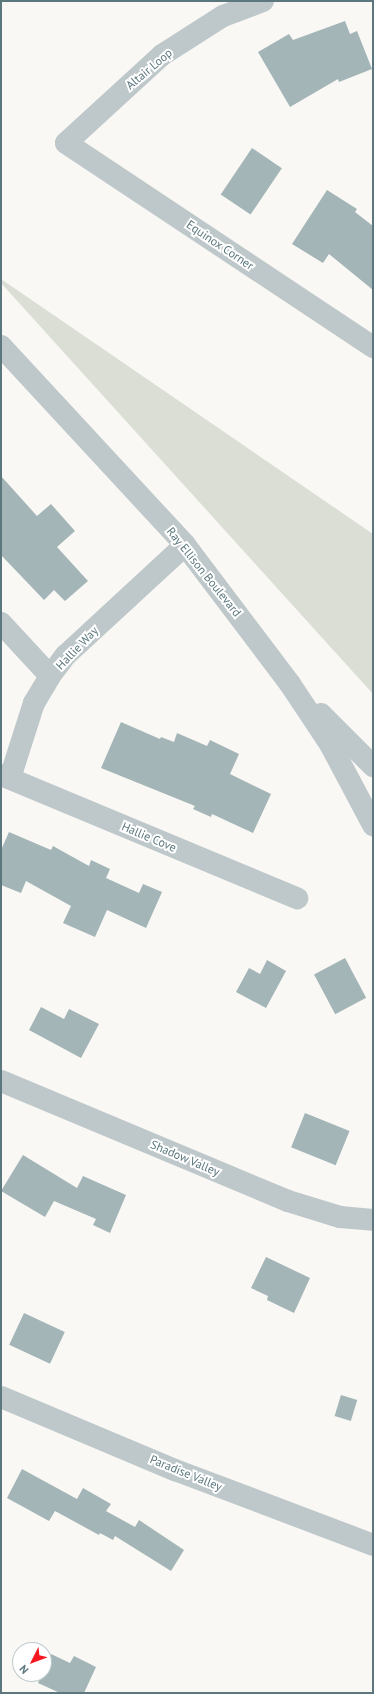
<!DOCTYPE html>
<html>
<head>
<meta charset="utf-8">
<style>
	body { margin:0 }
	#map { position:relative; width:374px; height:1694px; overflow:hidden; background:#f9f8f5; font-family:"PT Sans",sans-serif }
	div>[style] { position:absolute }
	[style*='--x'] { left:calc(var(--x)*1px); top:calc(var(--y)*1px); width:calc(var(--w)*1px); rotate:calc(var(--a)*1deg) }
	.green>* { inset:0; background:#daded4 }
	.building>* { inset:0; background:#a4b5b7; transform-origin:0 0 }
	.minor>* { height:22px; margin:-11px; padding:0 11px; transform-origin:11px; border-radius:11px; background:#bec7c9 }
	.tertiary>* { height:22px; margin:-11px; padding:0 11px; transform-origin:11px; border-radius:11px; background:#bec7c9 }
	span { translate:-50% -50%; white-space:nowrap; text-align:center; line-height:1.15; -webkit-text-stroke:4px #fff; paint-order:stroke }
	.street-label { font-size:12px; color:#5c787e }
	.frame { position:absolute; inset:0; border:2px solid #5c787e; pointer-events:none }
	.north { position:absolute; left:12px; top:1642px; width:40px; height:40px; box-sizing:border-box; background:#fff; border:1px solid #bec9cb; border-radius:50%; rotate:228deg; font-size:11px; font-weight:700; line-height:16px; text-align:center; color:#5c787e }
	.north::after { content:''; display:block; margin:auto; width:14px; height:18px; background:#f61821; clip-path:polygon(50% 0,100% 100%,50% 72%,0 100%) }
</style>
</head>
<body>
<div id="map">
	<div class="green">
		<i style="clip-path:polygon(1px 279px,373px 534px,373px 694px,1px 283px)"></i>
	</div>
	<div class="building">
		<i style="clip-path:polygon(345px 21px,350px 34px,357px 31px,372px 69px,339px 82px,338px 79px,290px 107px,258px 52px,289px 34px,293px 40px)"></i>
		<i style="left:252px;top:148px;width:36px;height:56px;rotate:34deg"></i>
		<i style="clip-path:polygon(327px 190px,357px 209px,355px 212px,373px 226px,373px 290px,329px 254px,323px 263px,292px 244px)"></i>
		<i style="clip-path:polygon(1px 476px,37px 516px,51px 504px,75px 531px,57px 547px,88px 581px,65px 601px,54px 590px,44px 600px,1px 555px)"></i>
		<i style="clip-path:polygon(121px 722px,160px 739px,161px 737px,174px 742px,177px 733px,207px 746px,210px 740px,239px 754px,230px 774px,271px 794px,253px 833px,212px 814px,211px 817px,193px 809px,195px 806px,101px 768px)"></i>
		<i style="clip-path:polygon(9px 832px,51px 850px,53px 846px,89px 866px,91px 860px,110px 869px,106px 878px,139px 893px,143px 884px,162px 892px,146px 928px,107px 910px,95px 937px,63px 923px,71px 906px,26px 881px,21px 893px,1px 885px,1px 850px)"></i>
		<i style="left:345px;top:958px;width:45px;height:35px;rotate:62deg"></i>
		<i style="clip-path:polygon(267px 960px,286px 971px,266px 1008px,236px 992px,249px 968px,260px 974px)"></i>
		<i style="clip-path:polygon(41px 1007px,64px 1019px,69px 1009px,99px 1024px,81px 1058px,29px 1030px)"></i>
		<i style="left:305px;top:1113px;width:48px;height:37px;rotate:22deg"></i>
		<i style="clip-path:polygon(23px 1155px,77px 1188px,83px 1176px,126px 1195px,110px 1233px,93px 1225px,96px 1219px,54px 1201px,45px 1217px,1px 1191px)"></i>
		<i style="clip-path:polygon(266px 1257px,310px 1278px,294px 1313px,267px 1300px,268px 1296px,251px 1288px)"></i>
		<i style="left:24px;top:1313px;width:45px;height:35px;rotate:25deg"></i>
		<i style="left:341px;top:1395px;width:17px;height:22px;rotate:17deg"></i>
		<i style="clip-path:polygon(22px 1469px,77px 1499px,83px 1488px,111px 1504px,106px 1511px,135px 1527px,139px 1520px,184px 1550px,171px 1571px,115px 1536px,113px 1540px,100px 1533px,99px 1535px,55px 1511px,49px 1521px,7px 1498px)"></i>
		<i style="clip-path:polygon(51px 1654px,70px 1663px,74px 1656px,96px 1667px,84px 1693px,60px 1693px,38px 1683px)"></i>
	</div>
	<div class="minor">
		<i style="--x:263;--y:1;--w:43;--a:159.4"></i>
		<i style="--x:223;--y:16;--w:72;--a:147.4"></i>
		<i style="--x:162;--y:55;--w:130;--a:137.5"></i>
		<i style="--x:66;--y:143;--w:369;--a:33.6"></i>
		<i style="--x:1;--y:623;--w:72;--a:47.2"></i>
		<i style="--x:1;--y:775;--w:321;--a:22.6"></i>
		<i style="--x:10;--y:778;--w:79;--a:-72.3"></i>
		<i style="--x:34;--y:703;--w:31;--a:-59"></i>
		<i style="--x:50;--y:676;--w:26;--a:-53"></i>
		<i style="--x:66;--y:655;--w:162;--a:-42.7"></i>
		<i style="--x:1;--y:1081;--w:311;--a:22.7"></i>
		<i style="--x:288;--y:1201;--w:54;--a:17.1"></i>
		<i style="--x:340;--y:1217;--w:33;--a:5"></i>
		<i style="--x:1;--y:1397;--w:189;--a:22.8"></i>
		<i style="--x:175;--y:1470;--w:212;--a:20.7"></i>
	</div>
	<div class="tertiary">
		<i style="--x:1;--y:346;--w:271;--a:47.2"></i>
		<i style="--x:185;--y:545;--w:174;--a:52.9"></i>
		<i style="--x:290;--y:684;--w:72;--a:56.3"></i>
		<i style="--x:330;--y:744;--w:92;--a:62"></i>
		<i style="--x:321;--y:714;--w:74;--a:45"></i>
	</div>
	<div class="street-label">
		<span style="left:149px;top:69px;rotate:-40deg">Altair Loop</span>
		<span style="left:220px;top:245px;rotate:34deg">Equinox Corner</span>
		<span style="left:204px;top:572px;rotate:51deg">Ray Ellison Boulevard</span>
		<span style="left:77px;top:648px;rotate:-46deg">Hallie Way</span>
		<span style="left:149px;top:837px;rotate:23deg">Hallie Cove</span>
		<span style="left:185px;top:1158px;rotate:23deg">Shadow Valley</span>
		<span style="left:186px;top:1473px;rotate:22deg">Paradise Valley</span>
	</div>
	<div class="frame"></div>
	<div class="north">N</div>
</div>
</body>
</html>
